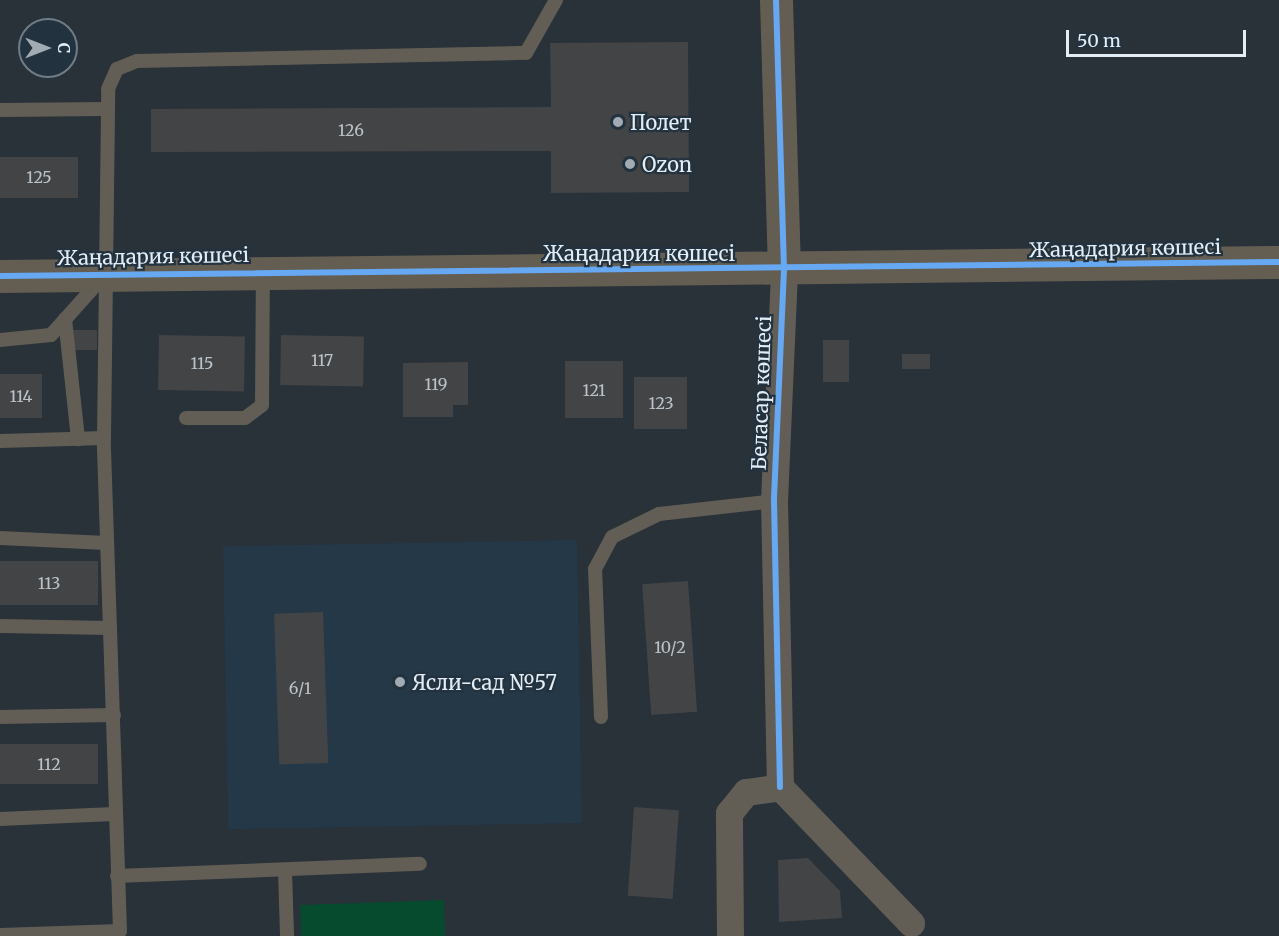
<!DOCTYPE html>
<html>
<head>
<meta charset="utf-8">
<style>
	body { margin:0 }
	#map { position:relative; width:1279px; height:936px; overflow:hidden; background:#293139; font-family:Merriweather,serif }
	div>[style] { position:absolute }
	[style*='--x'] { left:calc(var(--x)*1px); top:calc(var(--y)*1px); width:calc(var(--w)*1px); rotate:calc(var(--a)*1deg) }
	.built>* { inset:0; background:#243848; transform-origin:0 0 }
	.green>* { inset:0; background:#064b2d; transform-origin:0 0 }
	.building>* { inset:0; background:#434445; transform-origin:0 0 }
	.lane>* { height:14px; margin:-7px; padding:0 7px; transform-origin:7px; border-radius:7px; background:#625e55 }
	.street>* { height:27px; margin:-13.5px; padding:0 13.5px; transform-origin:13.5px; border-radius:13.5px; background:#625e55 }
	.secondary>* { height:33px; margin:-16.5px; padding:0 16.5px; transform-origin:16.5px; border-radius:16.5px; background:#645d52 }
	.cycleway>* { height:6px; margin:-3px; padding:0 3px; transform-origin:3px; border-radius:3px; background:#66a8f1 }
	.dots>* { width:16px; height:16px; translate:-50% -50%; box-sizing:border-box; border:3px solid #23323f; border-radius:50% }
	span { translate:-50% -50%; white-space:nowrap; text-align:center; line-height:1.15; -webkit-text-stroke:4.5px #23323f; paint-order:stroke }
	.number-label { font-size:16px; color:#bbc3ca }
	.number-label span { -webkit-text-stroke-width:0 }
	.poi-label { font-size:20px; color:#e3edf6 }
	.left { translate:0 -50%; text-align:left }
	.street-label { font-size:20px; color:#e3edf6 }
	.north { position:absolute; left:18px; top:18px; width:60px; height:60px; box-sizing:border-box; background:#23323f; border:2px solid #707d88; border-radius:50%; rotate:90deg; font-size:16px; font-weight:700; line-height:24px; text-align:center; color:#e3edf6 }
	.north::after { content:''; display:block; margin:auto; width:21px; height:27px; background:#a2abb4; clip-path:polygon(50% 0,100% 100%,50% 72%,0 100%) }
	.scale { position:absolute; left:1066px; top:30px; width:180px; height:27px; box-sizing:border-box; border:3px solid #e3edf6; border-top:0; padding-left:8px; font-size:18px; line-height:21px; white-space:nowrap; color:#e3edf6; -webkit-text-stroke:4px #23323f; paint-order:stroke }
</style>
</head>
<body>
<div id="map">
	<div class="built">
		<i style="left:577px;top:540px;width:283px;height:354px;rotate:89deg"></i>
	</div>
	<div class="green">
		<i style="left:444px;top:900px;width:36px;height:144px;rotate:88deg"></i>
	</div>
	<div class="building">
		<i style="clip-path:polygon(688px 42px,689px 192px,551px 193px,551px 151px,151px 152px,151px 109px,551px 107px,550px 43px)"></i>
		<i style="left:0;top:157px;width:78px;height:41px"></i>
		<i style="left:69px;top:330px;width:28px;height:20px"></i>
		<i style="left:159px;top:335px;width:86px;height:55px;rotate:1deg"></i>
		<i style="left:281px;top:335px;width:83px;height:50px;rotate:1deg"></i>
		<i style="left:823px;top:340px;width:26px;height:42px"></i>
		<i style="left:902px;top:354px;width:28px;height:15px"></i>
		<i style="left:565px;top:361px;width:58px;height:57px"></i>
		<i style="clip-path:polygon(468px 362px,468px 405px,453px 405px,453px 417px,403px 417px,403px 363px)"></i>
		<i style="left:0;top:374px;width:42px;height:44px"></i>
		<i style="left:634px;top:377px;width:53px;height:52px"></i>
		<i style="left:98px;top:561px;width:44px;height:98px;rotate:90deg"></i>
		<i style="left:688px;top:581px;width:131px;height:46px;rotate:86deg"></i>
		<i style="left:323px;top:612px;width:151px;height:49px;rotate:88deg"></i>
		<i style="left:98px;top:744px;width:40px;height:98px;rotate:90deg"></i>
		<i style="left:634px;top:807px;width:45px;height:89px;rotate:4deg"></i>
		<i style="clip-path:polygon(808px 858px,840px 891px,842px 918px,779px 922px,778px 860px)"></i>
	</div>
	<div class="lane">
		<i style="--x:0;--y:110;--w:108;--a:-0.5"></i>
		<i style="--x:65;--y:319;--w:121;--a:83.8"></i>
		<i style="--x:0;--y:340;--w:51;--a:-5.6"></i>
		<i style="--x:51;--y:335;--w:75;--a:-48.2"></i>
		<i style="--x:186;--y:418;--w:59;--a:0"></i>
		<i style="--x:245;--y:418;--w:21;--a:-37"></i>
		<i style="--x:262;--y:405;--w:134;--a:-89.6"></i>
		<i style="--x:0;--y:441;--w:104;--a:-1.7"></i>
		<i style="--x:0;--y:538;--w:106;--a:2.7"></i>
		<i style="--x:0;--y:626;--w:110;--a:1"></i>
		<i style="--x:0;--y:717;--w:114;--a:-1"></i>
		<i style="--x:601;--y:717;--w:148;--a:-92.3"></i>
		<i style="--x:595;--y:569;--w:36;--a:-62"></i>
		<i style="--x:612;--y:537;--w:52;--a:-26.1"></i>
		<i style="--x:659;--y:514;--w:116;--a:-6.4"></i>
		<i style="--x:0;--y:819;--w:114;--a:-2.5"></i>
		<i style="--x:285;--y:871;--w:65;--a:88.2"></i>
		<i style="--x:117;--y:876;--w:303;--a:-2.3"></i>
		<i style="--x:0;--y:935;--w:120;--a:-1.9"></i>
		<i style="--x:120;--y:931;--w:493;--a:-91.9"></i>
		<i style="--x:104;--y:438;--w:349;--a:-89.3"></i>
		<i style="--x:108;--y:89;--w:22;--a:-66"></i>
		<i style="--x:117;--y:69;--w:22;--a:-22"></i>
		<i style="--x:137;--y:61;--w:389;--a:-1.2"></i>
		<i style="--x:526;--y:53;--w:61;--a:-60.5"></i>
	</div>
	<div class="street">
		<i style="--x:780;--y:787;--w:286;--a:-91.2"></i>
		<i style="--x:774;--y:501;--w:232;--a:-87.5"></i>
		<i style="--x:730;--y:936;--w:123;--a:-90.5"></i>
		<i style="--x:729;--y:813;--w:27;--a:-51"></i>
		<i style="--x:746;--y:792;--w:34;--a:-8"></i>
		<i style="--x:780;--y:787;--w:189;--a:46.1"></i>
	</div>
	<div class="secondary">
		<i style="--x:776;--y:0;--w:269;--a:88.3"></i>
		<i style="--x:0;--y:276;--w:1279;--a:-0.63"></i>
	</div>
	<div class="cycleway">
		<i style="--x:776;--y:0;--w:269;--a:88.3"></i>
		<i style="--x:784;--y:269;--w:232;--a:92.5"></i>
		<i style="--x:774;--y:501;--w:286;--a:88.8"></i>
		<i style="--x:0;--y:276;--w:1279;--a:-0.63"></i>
	</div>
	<div class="dots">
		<i style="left:618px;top:122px;background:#a2abb4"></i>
		<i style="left:630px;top:164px;background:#a2abb4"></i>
		<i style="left:400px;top:682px;background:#a2abb4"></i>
	</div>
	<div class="number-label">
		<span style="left:351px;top:130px">126</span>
		<span style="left:39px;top:177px">125</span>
		<span style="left:322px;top:360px">117</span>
		<span style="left:202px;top:363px">115</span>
		<span style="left:436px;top:384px">119</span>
		<span style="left:594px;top:390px">121</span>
		<span style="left:21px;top:396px">114</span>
		<span style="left:661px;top:403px">123</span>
		<span style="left:49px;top:583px">113</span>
		<span style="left:670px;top:647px">10/2</span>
		<span style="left:300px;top:688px">6/1</span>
		<span style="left:49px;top:764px">112</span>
	</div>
	<div class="poi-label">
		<span class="left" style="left:630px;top:122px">Полет</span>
		<span class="left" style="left:642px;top:164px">Ozon</span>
		<span class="left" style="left:412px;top:682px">Ясли-сад №57</span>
	</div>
	<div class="street-label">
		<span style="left:1125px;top:248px;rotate:-1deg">Жаңадария көшесі</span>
		<span style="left:639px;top:253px">Жаңадария көшесі</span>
		<span style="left:153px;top:256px;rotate:-1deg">Жаңадария көшесі</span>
		<span style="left:761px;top:393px;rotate:-88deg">Беласар көшесі</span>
	</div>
	<div class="north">С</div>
	<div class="scale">50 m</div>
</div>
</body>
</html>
